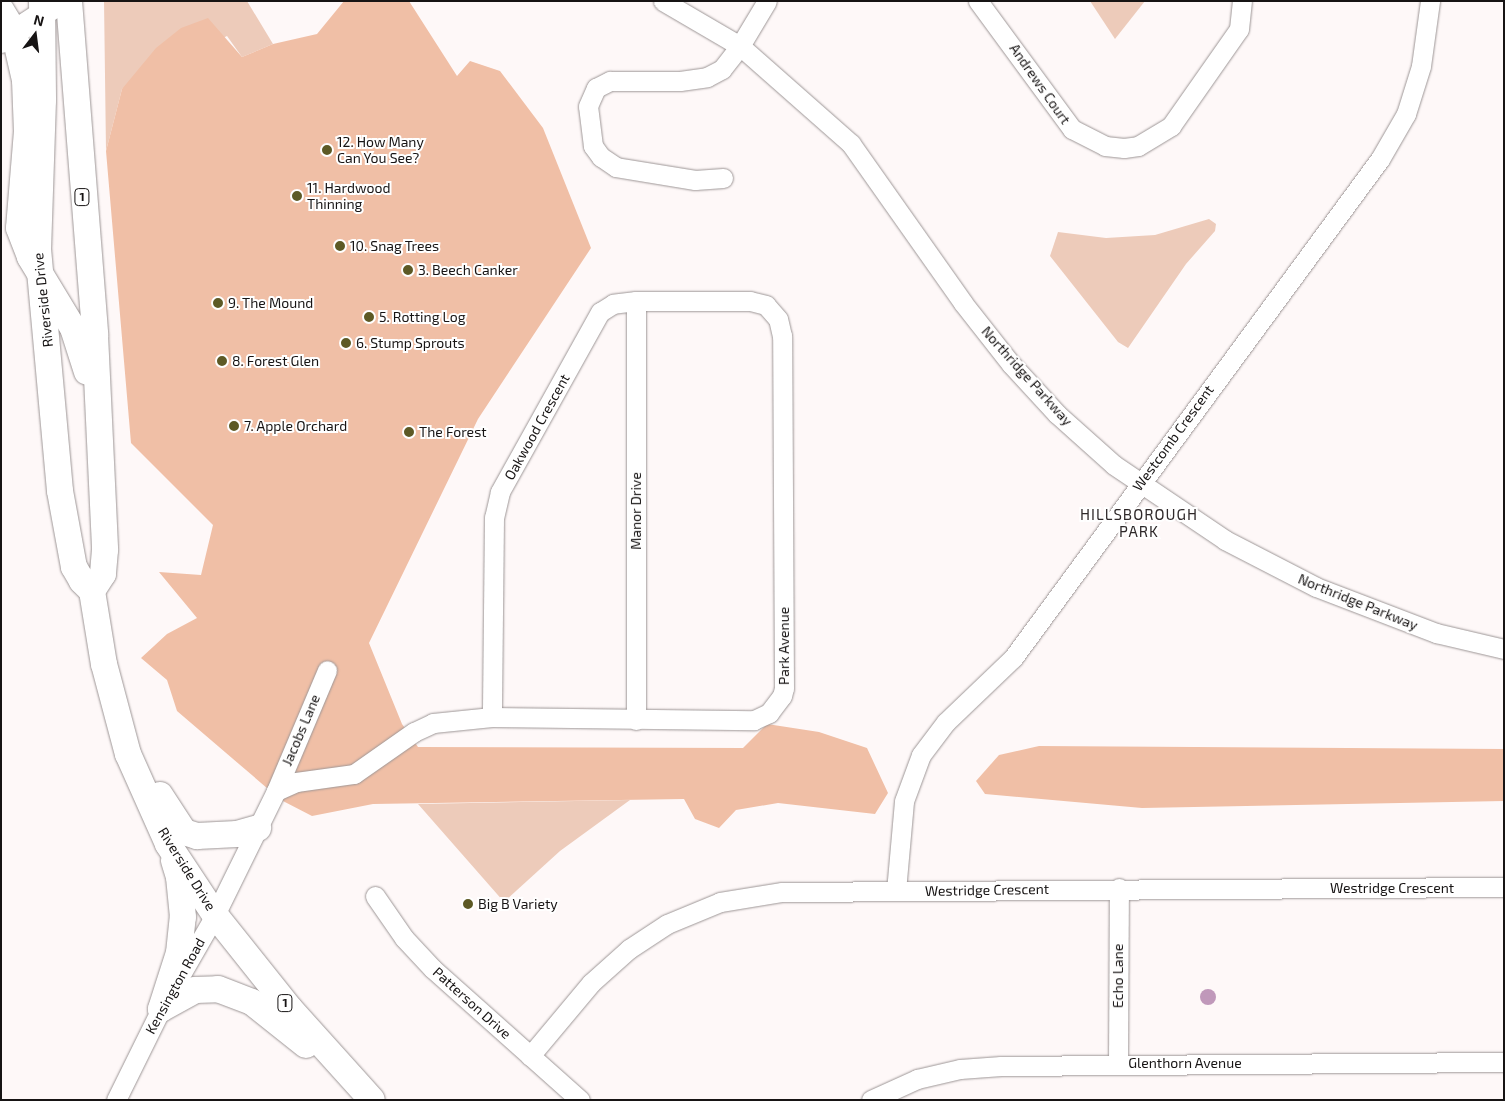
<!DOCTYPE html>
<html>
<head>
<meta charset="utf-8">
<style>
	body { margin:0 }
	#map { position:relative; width:1505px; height:1101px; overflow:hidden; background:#fef8f8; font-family:"Exo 2",sans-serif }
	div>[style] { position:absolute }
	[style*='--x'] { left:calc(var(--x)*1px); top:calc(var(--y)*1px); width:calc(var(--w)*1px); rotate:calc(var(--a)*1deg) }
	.green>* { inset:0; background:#edcbba }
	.forest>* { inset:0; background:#f0bfa6 }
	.water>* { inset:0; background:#c098ba }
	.round { border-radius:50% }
	.roads { filter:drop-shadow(0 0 1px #9d9696) drop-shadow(0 0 1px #9d9696) }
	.minor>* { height:19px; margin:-9.5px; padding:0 9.5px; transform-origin:9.5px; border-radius:9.5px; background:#fff }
	.major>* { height:24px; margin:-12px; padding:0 12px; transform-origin:12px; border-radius:12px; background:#fff }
	.highway>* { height:26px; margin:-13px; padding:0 13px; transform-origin:13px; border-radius:13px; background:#fff }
	.dots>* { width:14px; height:14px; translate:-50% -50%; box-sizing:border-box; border:2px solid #fff; border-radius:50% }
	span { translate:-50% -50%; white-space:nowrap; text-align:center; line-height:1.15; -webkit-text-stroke:4px #fff; paint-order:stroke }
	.shield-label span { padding:1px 4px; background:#fff; border:1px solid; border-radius:4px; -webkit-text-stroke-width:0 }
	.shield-label { font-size:12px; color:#171414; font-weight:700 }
	.street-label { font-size:14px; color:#171414 }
	.poi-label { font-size:14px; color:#171414 }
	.left { translate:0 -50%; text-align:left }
	.neighbourhood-label { font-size:15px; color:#2f292a; letter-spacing:1px }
	.frame { position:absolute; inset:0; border:2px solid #171414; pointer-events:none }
	.north { position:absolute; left:10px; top:10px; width:50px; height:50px; -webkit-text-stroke:4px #fff; paint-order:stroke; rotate:15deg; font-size:14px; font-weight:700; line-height:20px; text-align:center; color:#171414 }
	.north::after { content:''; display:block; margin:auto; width:18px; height:22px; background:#171414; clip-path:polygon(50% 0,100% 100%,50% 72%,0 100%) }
</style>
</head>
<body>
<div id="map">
	<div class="green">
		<i style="clip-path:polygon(104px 1px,247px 1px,273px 44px,242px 57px,227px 36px,122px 89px,106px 151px)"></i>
		<i style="clip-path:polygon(1090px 1px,1145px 1px,1115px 39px)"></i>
		<i style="clip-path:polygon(1209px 219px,1216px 224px,1215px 231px,1186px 264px,1128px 348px,1118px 342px,1050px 256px,1058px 232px,1106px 238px,1155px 235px)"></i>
		<i style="clip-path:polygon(630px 800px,560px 851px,504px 902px,418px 804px)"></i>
	</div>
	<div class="forest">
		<i style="clip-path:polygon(344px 1px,409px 1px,457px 76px,470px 61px,500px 71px,543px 128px,591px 248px,478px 419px,369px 643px,402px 724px,418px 747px,743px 748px,767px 724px,819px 732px,867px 748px,888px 793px,875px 814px,778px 803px,736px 810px,719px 828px,695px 819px,684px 799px,373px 804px,312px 816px,281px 800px,177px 711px,167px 680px,141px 658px,167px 634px,197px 618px,159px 572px,201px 575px,213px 525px,131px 443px,106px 151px,122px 89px,156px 48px,181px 28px,208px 18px,242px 57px,273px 44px,317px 34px)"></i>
		<i style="clip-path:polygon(1039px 746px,1504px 749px,1504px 801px,1142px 808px,985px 794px,976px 781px,999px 755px)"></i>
	</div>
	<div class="water">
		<i class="round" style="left:1200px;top:989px;width:16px;height:16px"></i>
	</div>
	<div class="roads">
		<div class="minor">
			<i style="--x:663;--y:1;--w:89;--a:30.3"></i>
			<i style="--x:740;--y:46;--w:148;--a:41.4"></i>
			<i style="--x:851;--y:144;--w:194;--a:54.8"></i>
			<i style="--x:963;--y:303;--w:78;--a:51.8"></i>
			<i style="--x:1011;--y:364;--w:68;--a:47.4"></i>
			<i style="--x:1057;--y:414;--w:76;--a:41.8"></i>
			<i style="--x:1114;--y:465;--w:134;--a:34"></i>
			<i style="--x:1225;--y:540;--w:102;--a:27.3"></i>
			<i style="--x:1316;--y:587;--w:129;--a:21"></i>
			<i style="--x:1436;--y:633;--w:70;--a:13.2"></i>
			<i style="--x:978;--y:1;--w:159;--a:53.7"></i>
			<i style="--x:1072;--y:129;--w:37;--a:27"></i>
			<i style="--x:1105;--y:146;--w:19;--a:6"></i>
			<i style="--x:1124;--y:148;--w:14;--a:-8"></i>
			<i style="--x:1138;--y:146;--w:39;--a:-31"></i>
			<i style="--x:1171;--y:126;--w:118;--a:-55"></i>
			<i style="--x:1239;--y:29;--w:28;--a:-84"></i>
			<i style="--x:723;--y:178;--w:28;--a:176"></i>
			<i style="--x:695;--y:180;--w:80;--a:-170.7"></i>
			<i style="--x:616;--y:167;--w:18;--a:-146"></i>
			<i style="--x:601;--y:157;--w:14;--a:-126"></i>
			<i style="--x:593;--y:146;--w:40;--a:-97.1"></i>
			<i style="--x:588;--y:106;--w:20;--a:-66"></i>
			<i style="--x:596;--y:88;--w:16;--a:-27"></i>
			<i style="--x:610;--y:81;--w:70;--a:0"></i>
			<i style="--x:680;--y:81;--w:27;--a:-8"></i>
			<i style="--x:707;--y:77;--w:17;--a:-28"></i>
			<i style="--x:722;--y:69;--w:29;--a:-52"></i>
			<i style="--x:740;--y:46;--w:52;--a:-59"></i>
			<i style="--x:636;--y:720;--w:419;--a:-90"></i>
			<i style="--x:276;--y:791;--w:131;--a:-67.1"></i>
			<i style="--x:896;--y:891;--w:90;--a:-84.9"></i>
			<i style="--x:904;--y:801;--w:49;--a:-69.7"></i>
			<i style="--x:921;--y:755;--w:41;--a:-52.9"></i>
			<i style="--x:946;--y:722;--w:93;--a:-43.7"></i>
			<i style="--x:1013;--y:658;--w:619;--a:-53.67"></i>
			<i style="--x:1380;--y:159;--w:52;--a:-60"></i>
			<i style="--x:1406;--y:114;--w:50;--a:-72.6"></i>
			<i style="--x:1421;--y:66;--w:66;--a:-82.1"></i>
			<i style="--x:375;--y:896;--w:51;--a:55.4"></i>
			<i style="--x:404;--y:938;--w:42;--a:46.9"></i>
			<i style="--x:433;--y:969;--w:197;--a:41.7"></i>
			<i style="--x:530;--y:1056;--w:95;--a:-50.1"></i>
			<i style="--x:591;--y:983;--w:51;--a:-41.8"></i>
			<i style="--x:629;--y:949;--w:45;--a:-33.3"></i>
			<i style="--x:667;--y:924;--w:57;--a:-22.5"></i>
			<i style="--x:720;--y:902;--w:63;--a:-9.2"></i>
			<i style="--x:782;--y:892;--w:722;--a:-0.4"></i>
			<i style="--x:1118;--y:1063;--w:175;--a:-89.7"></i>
			<i style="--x:116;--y:1100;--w:102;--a:-63.7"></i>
			<i style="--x:161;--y:1009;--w:108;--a:-60.1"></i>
			<i style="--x:215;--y:915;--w:138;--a:-63.8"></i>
			<i style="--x:276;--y:791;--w:22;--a:-24"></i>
			<i style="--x:296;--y:782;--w:59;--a:-7.9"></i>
			<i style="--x:354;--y:774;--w:73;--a:-35"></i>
			<i style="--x:414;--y:732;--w:21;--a:-25"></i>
			<i style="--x:433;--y:723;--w:59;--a:-5.8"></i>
			<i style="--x:492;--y:717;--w:262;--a:0.7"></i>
			<i style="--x:754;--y:720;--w:17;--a:-25"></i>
			<i style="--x:769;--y:713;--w:21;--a:-53"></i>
			<i style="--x:782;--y:696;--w:8;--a:-76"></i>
			<i style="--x:784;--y:688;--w:352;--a:-90.3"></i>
			<i style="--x:782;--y:336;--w:17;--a:-103"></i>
			<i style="--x:778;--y:319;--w:18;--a:-131"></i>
			<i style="--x:766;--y:305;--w:16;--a:-166"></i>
			<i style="--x:750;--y:301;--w:114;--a:180"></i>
			<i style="--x:636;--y:301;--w:23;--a:173"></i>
			<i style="--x:613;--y:304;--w:15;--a:148"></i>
			<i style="--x:600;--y:312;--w:206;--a:119.1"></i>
			<i style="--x:500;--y:492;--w:26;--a:103"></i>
			<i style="--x:494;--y:517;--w:200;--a:90.6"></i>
			<i style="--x:871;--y:1100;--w:51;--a:-24.5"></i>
			<i style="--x:917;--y:1079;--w:44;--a:-13.1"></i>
			<i style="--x:960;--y:1069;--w:41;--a:-4.2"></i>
			<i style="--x:1001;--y:1066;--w:503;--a:-0.46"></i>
		</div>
		<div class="major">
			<i style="--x:1;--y:41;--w:73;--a:-33.3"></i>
		</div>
		<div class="highway">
			<i style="--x:42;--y:1;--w:99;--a:89.4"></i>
			<i style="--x:43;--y:100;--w:149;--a:91.9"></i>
			<i style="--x:38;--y:249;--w:243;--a:84.8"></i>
			<i style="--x:60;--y:491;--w:77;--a:79.6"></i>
			<i style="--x:74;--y:567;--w:16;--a:60"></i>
			<i style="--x:82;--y:581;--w:14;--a:45"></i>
			<i style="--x:92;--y:591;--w:74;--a:80.7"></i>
			<i style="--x:104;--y:664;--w:93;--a:75.1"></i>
			<i style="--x:128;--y:754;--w:98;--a:66"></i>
			<i style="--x:168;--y:844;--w:85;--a:56.5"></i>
			<i style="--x:215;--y:915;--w:120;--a:51.4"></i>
			<i style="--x:290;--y:1009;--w:122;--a:48"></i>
			<i style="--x:69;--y:1;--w:335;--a:85.5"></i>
			<i style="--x:95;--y:335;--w:215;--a:87.3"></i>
			<i style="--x:105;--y:550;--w:24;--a:95"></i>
			<i style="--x:103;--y:574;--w:20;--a:123"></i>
			<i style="--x:1;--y:10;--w:26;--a:59"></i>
			<i style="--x:14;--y:32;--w:49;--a:77.1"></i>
			<i style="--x:25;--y:80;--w:51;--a:87.8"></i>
			<i style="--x:27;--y:131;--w:97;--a:94.7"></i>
			<i style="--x:19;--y:228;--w:31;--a:69"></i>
			<i style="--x:30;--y:257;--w:83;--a:58.8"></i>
			<i style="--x:73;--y:328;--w:46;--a:72.3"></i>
			<i style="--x:160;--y:795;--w:44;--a:57"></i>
			<i style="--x:184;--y:832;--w:14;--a:17"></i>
			<i style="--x:197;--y:836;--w:40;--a:-2.9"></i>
			<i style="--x:237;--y:834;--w:22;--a:-16"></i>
			<i style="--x:161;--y:1009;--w:39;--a:-29"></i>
			<i style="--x:195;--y:990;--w:23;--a:-2"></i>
			<i style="--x:218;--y:989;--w:36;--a:21"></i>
			<i style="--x:252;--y:1002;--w:69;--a:38.5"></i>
			<i style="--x:161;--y:1009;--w:59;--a:-72.2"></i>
			<i style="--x:179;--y:953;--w:36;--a:-84"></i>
			<i style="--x:183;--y:917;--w:40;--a:-95.7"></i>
			<i style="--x:179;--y:877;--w:17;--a:-107"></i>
		</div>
	</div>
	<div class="dots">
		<i style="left:327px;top:150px;background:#5d5925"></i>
		<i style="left:297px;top:196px;background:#5d5925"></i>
		<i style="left:340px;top:246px;background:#5d5925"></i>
		<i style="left:408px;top:270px;background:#5d5925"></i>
		<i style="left:218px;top:303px;background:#5d5925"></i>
		<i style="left:369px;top:317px;background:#5d5925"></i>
		<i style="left:346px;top:343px;background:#5d5925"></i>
		<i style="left:222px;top:361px;background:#5d5925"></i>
		<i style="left:234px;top:426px;background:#5d5925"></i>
		<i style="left:409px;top:432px;background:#5d5925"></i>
		<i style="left:468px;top:904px;background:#5d5925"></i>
	</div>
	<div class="shield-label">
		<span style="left:82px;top:197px">1</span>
		<span style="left:285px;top:1003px">1</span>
	</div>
	<div class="street-label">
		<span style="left:1040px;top:84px;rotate:55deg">Andrews Court</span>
		<span style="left:43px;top:300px;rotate:-96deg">Riverside Drive</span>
		<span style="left:1027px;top:376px;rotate:48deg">Northridge Parkway</span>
		<span style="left:537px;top:427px;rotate:-61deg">Oakwood Crescent</span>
		<span style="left:1173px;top:438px;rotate:-54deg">Westcomb Crescent</span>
		<span style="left:636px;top:511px;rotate:-90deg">Manor Drive</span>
		<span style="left:1358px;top:602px;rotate:22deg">Northridge Parkway</span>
		<span style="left:784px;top:646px;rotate:-90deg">Park Avenue</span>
		<span style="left:301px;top:730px;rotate:-67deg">Jacobs Lane</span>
		<span style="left:187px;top:869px;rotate:58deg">Riverside Drive</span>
		<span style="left:1392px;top:888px">Westridge Crescent</span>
		<span style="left:987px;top:890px;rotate:-1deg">Westridge Crescent</span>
		<span style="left:1118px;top:976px;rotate:-90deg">Echo Lane</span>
		<span style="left:175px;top:986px;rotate:-61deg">Kensington Road</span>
		<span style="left:472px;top:1003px;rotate:42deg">Patterson Drive</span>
		<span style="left:1185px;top:1063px">Glenthorn Avenue</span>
	</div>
	<div class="poi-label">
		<span class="left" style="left:337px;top:150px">12. How Many<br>Can You See?</span>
		<span class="left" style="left:307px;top:196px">11. Hardwood<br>Thinning</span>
		<span class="left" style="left:350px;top:246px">10. Snag Trees</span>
		<span class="left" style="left:418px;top:270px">3. Beech Canker</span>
		<span class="left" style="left:228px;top:303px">9. The Mound</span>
		<span class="left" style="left:379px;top:317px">5. Rotting Log</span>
		<span class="left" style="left:356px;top:343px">6. Stump Sprouts</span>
		<span class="left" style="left:232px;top:361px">8. Forest Glen</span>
		<span class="left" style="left:244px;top:426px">7. Apple Orchard</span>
		<span class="left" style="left:419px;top:432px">The Forest</span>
		<span class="left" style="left:478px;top:904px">Big B Variety</span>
	</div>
	<div class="neighbourhood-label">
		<span style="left:1139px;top:523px">HILLSBOROUGH<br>PARK</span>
	</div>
	<div class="frame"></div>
	<div class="north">N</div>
</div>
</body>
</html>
